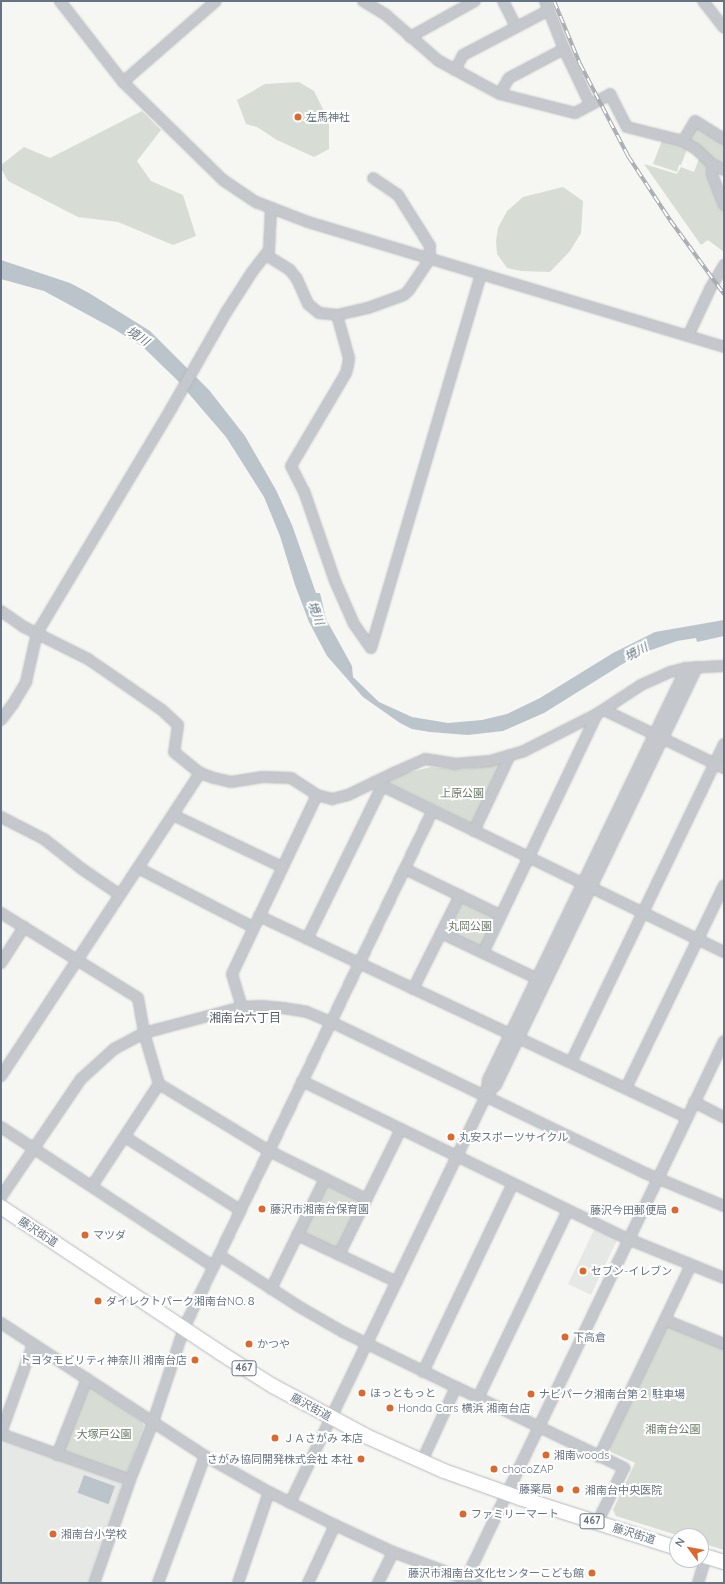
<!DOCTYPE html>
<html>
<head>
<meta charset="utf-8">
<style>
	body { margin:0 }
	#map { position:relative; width:725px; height:1584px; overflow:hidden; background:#f6f6f3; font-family:Quicksand,"Noto Sans JP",sans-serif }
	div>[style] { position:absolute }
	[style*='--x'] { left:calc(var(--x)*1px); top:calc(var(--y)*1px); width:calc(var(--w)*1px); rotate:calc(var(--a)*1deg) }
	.built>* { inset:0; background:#e6e8e6 }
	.green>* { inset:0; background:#d7ddd4; transform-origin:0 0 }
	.water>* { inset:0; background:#bbc4ca; transform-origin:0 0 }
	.roads { filter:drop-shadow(0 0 1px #b7b9bd) drop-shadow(0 0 1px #b7b9bd) }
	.minor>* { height:10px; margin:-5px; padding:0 5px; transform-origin:5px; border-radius:5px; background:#c4c7cb }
	.highway>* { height:14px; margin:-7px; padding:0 7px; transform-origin:7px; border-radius:7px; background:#fff }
	.rail>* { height:4px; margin-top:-2px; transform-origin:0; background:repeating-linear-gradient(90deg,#fff 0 8px,#a5a9af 0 16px); box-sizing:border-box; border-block:1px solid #a5a9af }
	.dots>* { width:11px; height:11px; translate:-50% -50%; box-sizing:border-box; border:2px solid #fff; border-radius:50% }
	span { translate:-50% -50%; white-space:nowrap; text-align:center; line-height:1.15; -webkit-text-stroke:4px #fff; paint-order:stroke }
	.shield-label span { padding:1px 3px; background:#fff; border:1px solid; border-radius:3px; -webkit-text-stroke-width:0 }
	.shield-label { font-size:10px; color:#667383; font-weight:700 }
	.poi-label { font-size:11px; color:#667383 }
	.left { translate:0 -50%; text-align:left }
	.right { translate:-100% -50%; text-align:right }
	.park-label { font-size:11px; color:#677a65 }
	.street-label { font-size:11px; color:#667383 }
	.water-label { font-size:12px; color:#62747f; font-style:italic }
	.neighbourhood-label { font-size:12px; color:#545d68 }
	.frame { position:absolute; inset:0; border:2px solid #667383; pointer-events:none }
	.north { position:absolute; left:669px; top:1528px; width:40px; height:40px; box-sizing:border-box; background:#fff; border:1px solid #c2c7cd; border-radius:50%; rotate:302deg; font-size:11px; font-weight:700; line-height:16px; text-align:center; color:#667383 }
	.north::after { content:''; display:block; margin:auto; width:14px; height:18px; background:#db692e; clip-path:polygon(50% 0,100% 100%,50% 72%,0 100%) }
</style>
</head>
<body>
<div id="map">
	<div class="built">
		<i style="clip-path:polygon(595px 1228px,615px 1237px,617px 1240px,591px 1295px,568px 1284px)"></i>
		<i style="clip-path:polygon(1px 1439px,120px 1482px,122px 1485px,87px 1583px,1px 1583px)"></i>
	</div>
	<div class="green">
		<i style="clip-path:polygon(299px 82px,314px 91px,329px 121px,329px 149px,314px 157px,277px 140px,257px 127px,246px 124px,237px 100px,265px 84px)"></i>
		<i style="clip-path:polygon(142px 111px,161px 130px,137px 161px,151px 181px,183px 195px,196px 236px,173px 245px,118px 222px,78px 217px,8px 181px,1px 168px,1px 165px,24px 147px,50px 158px)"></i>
		<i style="clip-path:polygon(695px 126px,724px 143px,724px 167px,688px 142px)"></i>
		<i style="clip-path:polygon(663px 138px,688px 147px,681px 165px,679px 165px,677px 172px,653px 164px)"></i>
		<i style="clip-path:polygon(700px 156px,706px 165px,709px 177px,724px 211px,724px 252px,708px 240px,701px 245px,644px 164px,677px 174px,681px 167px,694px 172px)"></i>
		<i style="clip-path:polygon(563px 187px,583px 201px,581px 233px,570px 251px,550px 272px,521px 271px,507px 268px,497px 254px,496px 241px,498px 228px,507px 211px,523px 197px)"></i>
		<i style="clip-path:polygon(500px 764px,473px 824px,386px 782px,398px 775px,431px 767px,463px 770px)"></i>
		<i style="left:462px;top:902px;width:36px;height:36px;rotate:24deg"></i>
		<i style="clip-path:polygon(328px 1186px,359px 1201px,360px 1204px,339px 1247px,335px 1248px,305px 1234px,304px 1230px,325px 1187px)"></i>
		<i style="clip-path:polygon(671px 1325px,724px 1347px,724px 1550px,701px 1543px,701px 1536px,680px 1536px,616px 1516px,613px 1510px,635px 1463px,611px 1452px,609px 1446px,667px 1327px)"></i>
		<i style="clip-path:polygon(90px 1387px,142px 1422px,144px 1426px,127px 1472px,124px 1474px,63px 1453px,87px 1389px)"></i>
	</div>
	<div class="water">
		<i style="clip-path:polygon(1px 260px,70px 283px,89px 293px,150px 331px,209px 390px,245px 436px,276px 490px,292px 525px,316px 593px,320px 593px,326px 619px,352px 666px,353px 677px,379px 702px,412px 717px,448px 723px,482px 720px,507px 714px,540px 698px,613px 653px,655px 632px,724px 620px,724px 636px,697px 642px,696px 638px,677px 641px,637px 655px,544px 713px,503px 731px,468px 735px,430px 732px,412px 729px,400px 723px,363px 697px,327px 656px,309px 622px,295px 585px,280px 536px,264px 497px,226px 437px,177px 380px,143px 347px,114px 329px,44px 291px,1px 279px)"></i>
		<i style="left:84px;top:1475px;width:33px;height:19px;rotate:20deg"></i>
	</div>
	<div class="roads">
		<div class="minor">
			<i style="--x:60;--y:1;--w:103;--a:52.1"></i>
			<i style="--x:123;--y:82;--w:140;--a:44.4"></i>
			<i style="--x:223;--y:180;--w:40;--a:34"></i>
			<i style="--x:256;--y:202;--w:56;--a:21"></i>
			<i style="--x:308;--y:222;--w:434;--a:16.7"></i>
			<i style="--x:363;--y:1;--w:27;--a:31"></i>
			<i style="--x:386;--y:15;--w:70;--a:41"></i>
			<i style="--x:439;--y:61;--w:69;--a:28.4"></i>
			<i style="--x:500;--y:94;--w:77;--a:14.2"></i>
			<i style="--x:575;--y:113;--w:40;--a:-28"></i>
			<i style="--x:610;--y:94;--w:37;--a:63"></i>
			<i style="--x:627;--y:127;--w:58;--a:14"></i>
			<i style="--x:683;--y:141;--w:15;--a:32"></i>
			<i style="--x:696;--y:149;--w:22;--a:43"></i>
			<i style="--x:712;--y:164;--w:13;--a:27"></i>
			<i style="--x:503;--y:1;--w:29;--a:63"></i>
			<i style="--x:545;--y:1;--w:52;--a:68.4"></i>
			<i style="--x:564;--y:49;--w:61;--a:64.7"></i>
			<i style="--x:703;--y:1;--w:34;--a:52"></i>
			<i style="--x:410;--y:37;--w:74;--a:-29"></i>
			<i style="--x:455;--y:70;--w:17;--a:-62"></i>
			<i style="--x:463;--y:55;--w:97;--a:-27.6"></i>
			<i style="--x:123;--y:82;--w:123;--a:-41.1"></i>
			<i style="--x:500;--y:94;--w:18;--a:-61"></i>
			<i style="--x:509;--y:78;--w:62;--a:-27.8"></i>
			<i style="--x:683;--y:141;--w:23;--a:-59"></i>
			<i style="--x:695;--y:121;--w:34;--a:32"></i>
			<i style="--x:712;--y:164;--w:10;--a:90"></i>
			<i style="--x:712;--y:174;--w:33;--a:69"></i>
			<i style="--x:266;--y:255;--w:28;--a:32"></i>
			<i style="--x:290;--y:270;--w:11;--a:52"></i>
			<i style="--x:297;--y:279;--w:27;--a:66"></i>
			<i style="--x:308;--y:304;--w:14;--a:39"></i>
			<i style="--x:319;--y:313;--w:18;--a:6"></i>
			<i style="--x:337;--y:315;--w:32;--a:-13"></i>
			<i style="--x:368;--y:308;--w:38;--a:-20"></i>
			<i style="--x:404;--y:295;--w:7;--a:-45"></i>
			<i style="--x:409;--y:290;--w:37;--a:-56"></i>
			<i style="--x:430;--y:259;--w:13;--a:-90"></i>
			<i style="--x:430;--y:246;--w:60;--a:-122.1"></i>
			<i style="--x:398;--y:195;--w:30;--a:-146"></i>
			<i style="--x:337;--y:315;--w:45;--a:74.4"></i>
			<i style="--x:349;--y:358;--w:7;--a:98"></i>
			<i style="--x:348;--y:365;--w:8;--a:104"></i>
			<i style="--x:346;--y:373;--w:108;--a:120.6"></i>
			<i style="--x:291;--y:466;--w:28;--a:63"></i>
			<i style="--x:304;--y:491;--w:95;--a:71"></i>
			<i style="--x:335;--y:581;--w:47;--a:66.2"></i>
			<i style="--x:354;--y:624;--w:29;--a:55"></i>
			<i style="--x:371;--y:648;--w:390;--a:-73.6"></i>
			<i style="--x:688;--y:336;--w:54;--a:-64.9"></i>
			<i style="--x:711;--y:287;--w:26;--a:-59"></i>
			<i style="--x:1;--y:611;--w:28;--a:35"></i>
			<i style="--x:24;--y:627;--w:72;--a:26.6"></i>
			<i style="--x:88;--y:659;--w:90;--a:34.6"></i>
			<i style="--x:162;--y:710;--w:22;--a:43"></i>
			<i style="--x:178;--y:725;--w:27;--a:98"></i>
			<i style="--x:174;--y:752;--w:33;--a:39"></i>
			<i style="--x:200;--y:773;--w:15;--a:20"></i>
			<i style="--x:214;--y:778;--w:17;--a:13"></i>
			<i style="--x:231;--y:782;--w:32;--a:-9"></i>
			<i style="--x:263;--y:777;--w:28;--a:2"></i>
			<i style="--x:291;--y:778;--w:31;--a:33"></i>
			<i style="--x:317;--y:795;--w:16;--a:15"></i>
			<i style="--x:332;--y:799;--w:16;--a:-14"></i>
			<i style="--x:348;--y:795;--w:53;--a:-25.6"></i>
			<i style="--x:396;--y:772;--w:32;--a:-24"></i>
			<i style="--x:425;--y:759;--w:30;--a:9"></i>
			<i style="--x:455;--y:764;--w:35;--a:-5"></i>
			<i style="--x:490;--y:761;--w:35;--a:-16"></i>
			<i style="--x:524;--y:751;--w:82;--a:-26.9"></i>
			<i style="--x:597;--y:714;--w:53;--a:-33.4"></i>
			<i style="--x:641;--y:685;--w:32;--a:-24"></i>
			<i style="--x:670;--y:672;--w:16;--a:-14"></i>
			<i style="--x:686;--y:668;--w:38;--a:-3"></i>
			<i style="--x:604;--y:710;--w:133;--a:25.8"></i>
			<i style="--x:1;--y:720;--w:20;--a:-53"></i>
			<i style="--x:13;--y:704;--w:26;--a:-59"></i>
			<i style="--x:26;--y:682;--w:50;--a:-77.3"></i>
			<i style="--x:37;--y:633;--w:261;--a:-59.1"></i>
			<i style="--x:171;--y:409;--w:113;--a:-60.3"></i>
			<i style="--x:227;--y:311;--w:46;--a:-57.3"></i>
			<i style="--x:252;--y:272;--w:28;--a:-52"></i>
			<i style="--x:269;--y:250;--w:41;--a:-87.2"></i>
			<i style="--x:374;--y:782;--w:389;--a:25.9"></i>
			<i style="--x:173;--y:815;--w:121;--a:25.5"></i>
			<i style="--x:1;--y:817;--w:48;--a:27.1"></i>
			<i style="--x:44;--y:839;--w:48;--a:38.3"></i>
			<i style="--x:82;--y:869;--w:46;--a:34.4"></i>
			<i style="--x:474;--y:831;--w:84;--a:-64.7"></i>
			<i style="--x:138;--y:868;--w:129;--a:27.2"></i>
			<i style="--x:405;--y:869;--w:106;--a:25.8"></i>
			<i style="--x:1;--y:913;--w:161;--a:31.8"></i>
			<i style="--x:138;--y:998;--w:36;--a:80"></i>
			<i style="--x:144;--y:1033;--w:53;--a:73.6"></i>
			<i style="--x:159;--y:1084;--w:129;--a:31.3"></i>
			<i style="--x:269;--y:1151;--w:108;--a:26.3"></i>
			<i style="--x:259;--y:916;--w:473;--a:25.2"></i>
			<i style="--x:441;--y:933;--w:112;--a:25.4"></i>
			<i style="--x:307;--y:939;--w:170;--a:-63.9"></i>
			<i style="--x:483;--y:953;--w:265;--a:-64.5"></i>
			<i style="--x:1;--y:963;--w:43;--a:-57.4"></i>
			<i style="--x:413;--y:989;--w:105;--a:-63.4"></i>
			<i style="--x:242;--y:1007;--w:34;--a:-107"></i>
			<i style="--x:232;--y:974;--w:198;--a:-64.6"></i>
			<i style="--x:571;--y:1062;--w:353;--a:-64.3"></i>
			<i style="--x:1;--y:1076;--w:363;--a:-56.7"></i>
			<i style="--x:302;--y:1081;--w:362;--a:25.9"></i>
			<i style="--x:628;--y:1239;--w:104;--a:22.1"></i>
			<i style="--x:626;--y:1088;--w:225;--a:-64.2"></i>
			<i style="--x:486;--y:1095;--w:14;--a:-45"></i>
			<i style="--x:496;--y:1085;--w:464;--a:-64.3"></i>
			<i style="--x:694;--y:1102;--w:34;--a:27"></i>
			<i style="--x:1;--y:1127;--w:254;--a:33.3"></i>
			<i style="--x:125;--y:1137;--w:136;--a:32.4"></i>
			<i style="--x:92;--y:1186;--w:122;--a:-56.7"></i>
			<i style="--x:1;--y:1197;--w:143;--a:-55.9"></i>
			<i style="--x:81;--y:1079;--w:45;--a:-42.3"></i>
			<i style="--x:114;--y:1049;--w:34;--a:-28"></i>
			<i style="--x:144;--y:1033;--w:16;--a:-15"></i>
			<i style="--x:159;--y:1029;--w:86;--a:-14.8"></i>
			<i style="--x:242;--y:1007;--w:19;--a:-3"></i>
			<i style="--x:261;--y:1006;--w:22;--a:5"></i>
			<i style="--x:283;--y:1008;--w:24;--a:9"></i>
			<i style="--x:307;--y:1012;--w:26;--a:23"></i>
			<i style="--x:331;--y:1022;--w:348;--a:25.7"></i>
			<i style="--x:645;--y:1173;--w:86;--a:22.7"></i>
			<i style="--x:297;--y:1235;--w:110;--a:25.2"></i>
			<i style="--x:219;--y:1255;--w:94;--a:32.8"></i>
			<i style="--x:298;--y:1306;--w:52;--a:30"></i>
			<i style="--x:343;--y:1332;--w:126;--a:26"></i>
			<i style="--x:339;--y:1255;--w:140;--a:-63.8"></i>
			<i style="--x:271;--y:1289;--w:123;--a:-63.9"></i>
			<i style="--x:665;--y:1320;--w:64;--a:22.1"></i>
			<i style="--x:1;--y:1323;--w:244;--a:33.1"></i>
			<i style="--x:205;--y:1456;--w:73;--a:29.4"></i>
			<i style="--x:269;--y:1492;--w:74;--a:26.6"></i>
			<i style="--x:335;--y:1525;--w:64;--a:25"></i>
			<i style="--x:393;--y:1552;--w:89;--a:20.5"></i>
			<i style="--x:423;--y:1372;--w:209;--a:-64.5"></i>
			<i style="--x:478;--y:1398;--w:208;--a:-64.4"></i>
			<i style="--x:1;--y:1433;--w:95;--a:-70.2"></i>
			<i style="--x:1;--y:1434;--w:137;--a:19.6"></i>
			<i style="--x:57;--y:1455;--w:82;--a:-68.5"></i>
			<i style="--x:599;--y:1457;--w:213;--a:-64.4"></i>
			<i style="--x:422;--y:1461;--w:81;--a:-65.3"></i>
			<i style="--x:456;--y:1387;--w:187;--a:25.7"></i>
			<i style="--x:624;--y:1468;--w:61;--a:116.1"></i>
			<i style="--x:290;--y:1503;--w:453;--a:-64.3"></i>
			<i style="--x:486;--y:1095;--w:15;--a:-82"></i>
			<i style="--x:488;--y:1080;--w:457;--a:-64.3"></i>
			<i style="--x:94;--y:1583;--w:109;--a:-70.7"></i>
			<i style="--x:130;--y:1480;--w:62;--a:-68.4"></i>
			<i style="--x:153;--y:1422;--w:99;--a:-71.7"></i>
			<i style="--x:184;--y:1328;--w:573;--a:-64.33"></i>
			<i style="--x:158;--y:1583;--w:135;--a:-69.7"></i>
			<i style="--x:238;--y:1583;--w:96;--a:-71.2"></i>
			<i style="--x:308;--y:1583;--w:64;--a:-65"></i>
			<i style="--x:378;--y:1583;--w:34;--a:-64"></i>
			<i style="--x:464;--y:1583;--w:601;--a:-64.37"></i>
			<i style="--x:698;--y:1583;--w:28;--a:-73"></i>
		</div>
		<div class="highway">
			<i style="--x:1;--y:1207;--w:262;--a:33.6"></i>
			<i style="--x:219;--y:1352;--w:64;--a:32.2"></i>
			<i style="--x:273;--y:1386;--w:108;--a:28.2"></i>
			<i style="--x:368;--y:1437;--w:83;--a:24.1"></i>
			<i style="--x:444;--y:1471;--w:81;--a:19.6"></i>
			<i style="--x:520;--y:1498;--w:165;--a:17.7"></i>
			<i style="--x:701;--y:1555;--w:24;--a:17"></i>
		</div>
	</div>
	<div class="rail">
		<i style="--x:554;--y:1;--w:68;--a:67.6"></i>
		<i style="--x:580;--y:64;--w:104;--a:62.4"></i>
		<i style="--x:628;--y:156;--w:77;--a:56.7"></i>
		<i style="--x:670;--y:220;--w:92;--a:53.9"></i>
	</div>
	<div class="dots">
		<i style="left:298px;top:117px;background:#db692e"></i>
		<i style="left:451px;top:1137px;background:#db692e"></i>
		<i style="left:262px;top:1209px;background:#db692e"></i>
		<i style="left:675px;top:1210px;background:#db692e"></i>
		<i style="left:85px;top:1235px;background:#db692e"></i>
		<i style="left:583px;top:1271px;background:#db692e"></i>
		<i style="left:98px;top:1301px;background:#db692e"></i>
		<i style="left:565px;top:1337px;background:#db692e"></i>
		<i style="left:249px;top:1344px;background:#db692e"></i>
		<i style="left:195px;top:1360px;background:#db692e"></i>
		<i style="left:362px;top:1393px;background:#db692e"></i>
		<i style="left:531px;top:1394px;background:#db692e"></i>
		<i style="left:390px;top:1408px;background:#db692e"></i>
		<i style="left:275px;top:1438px;background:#db692e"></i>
		<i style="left:546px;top:1455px;background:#db692e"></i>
		<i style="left:361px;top:1459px;background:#db692e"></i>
		<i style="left:494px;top:1469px;background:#db692e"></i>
		<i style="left:560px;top:1489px;background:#db692e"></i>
		<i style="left:576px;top:1490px;background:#db692e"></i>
		<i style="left:463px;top:1514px;background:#db692e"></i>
		<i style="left:53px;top:1534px;background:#db692e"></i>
		<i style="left:592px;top:1573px;background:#db692e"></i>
	</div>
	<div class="shield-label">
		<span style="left:244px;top:1368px">467</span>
		<span style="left:592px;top:1521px">467</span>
	</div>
	<div class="poi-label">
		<span class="left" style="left:306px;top:117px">左馬神社</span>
		<span class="left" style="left:459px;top:1137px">丸安スポーツサイクル</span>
		<span class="left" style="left:270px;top:1209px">藤沢市湘南台保育園</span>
		<span class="right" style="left:667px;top:1210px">藤沢今田郵便局</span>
		<span class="left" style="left:93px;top:1235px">マツダ</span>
		<span class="left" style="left:591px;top:1271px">セブン-イレブン</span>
		<span class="left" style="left:106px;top:1301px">ダイレクトパーク湘南台NO.８</span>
		<span class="left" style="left:573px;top:1337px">下高倉</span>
		<span class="left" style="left:257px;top:1344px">かつや</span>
		<span class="right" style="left:187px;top:1360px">トヨタモビリティ神奈川 湘南台店</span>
		<span class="left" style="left:370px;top:1393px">ほっともっと</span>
		<span class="left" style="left:539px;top:1394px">ナビパーク湘南台第２ 駐車場</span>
		<span class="left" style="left:398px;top:1408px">Honda Cars 横浜 湘南台店</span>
		<span class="left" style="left:283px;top:1438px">ＪＡさがみ 本店</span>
		<span class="left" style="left:554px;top:1455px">湘南woods</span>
		<span class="right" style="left:353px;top:1459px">さがみ協同開発株式会社 本社</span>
		<span class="left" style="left:502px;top:1469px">chocoZAP</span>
		<span class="right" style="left:552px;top:1489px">藤薬局</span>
		<span class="left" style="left:585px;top:1490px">湘南台中央医院</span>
		<span class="left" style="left:471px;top:1514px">ファミリーマート</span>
		<span class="left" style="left:61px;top:1534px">湘南台小学校</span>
		<span class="right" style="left:584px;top:1573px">藤沢市湘南台文化センターこども館</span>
	</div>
	<div class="park-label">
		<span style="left:462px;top:793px">上原公園</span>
		<span style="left:470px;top:926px">丸岡公園</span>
		<span style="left:673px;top:1429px">湘南台公園</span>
		<span style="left:104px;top:1434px">大塚戸公園</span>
	</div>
	<div class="street-label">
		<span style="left:38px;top:1232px;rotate:33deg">藤沢街道</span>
		<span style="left:311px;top:1407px;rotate:28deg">藤沢街道</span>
		<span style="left:634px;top:1534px;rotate:17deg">藤沢街道</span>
	</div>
	<div class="water-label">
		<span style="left:138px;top:336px;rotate:34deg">境川</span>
		<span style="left:316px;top:613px;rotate:70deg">境川</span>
		<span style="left:636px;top:652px;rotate:-28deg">境川</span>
	</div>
	<div class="neighbourhood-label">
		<span style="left:245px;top:1018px">湘南台六丁目</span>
	</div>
	<div class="frame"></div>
	<div class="north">N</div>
</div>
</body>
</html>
